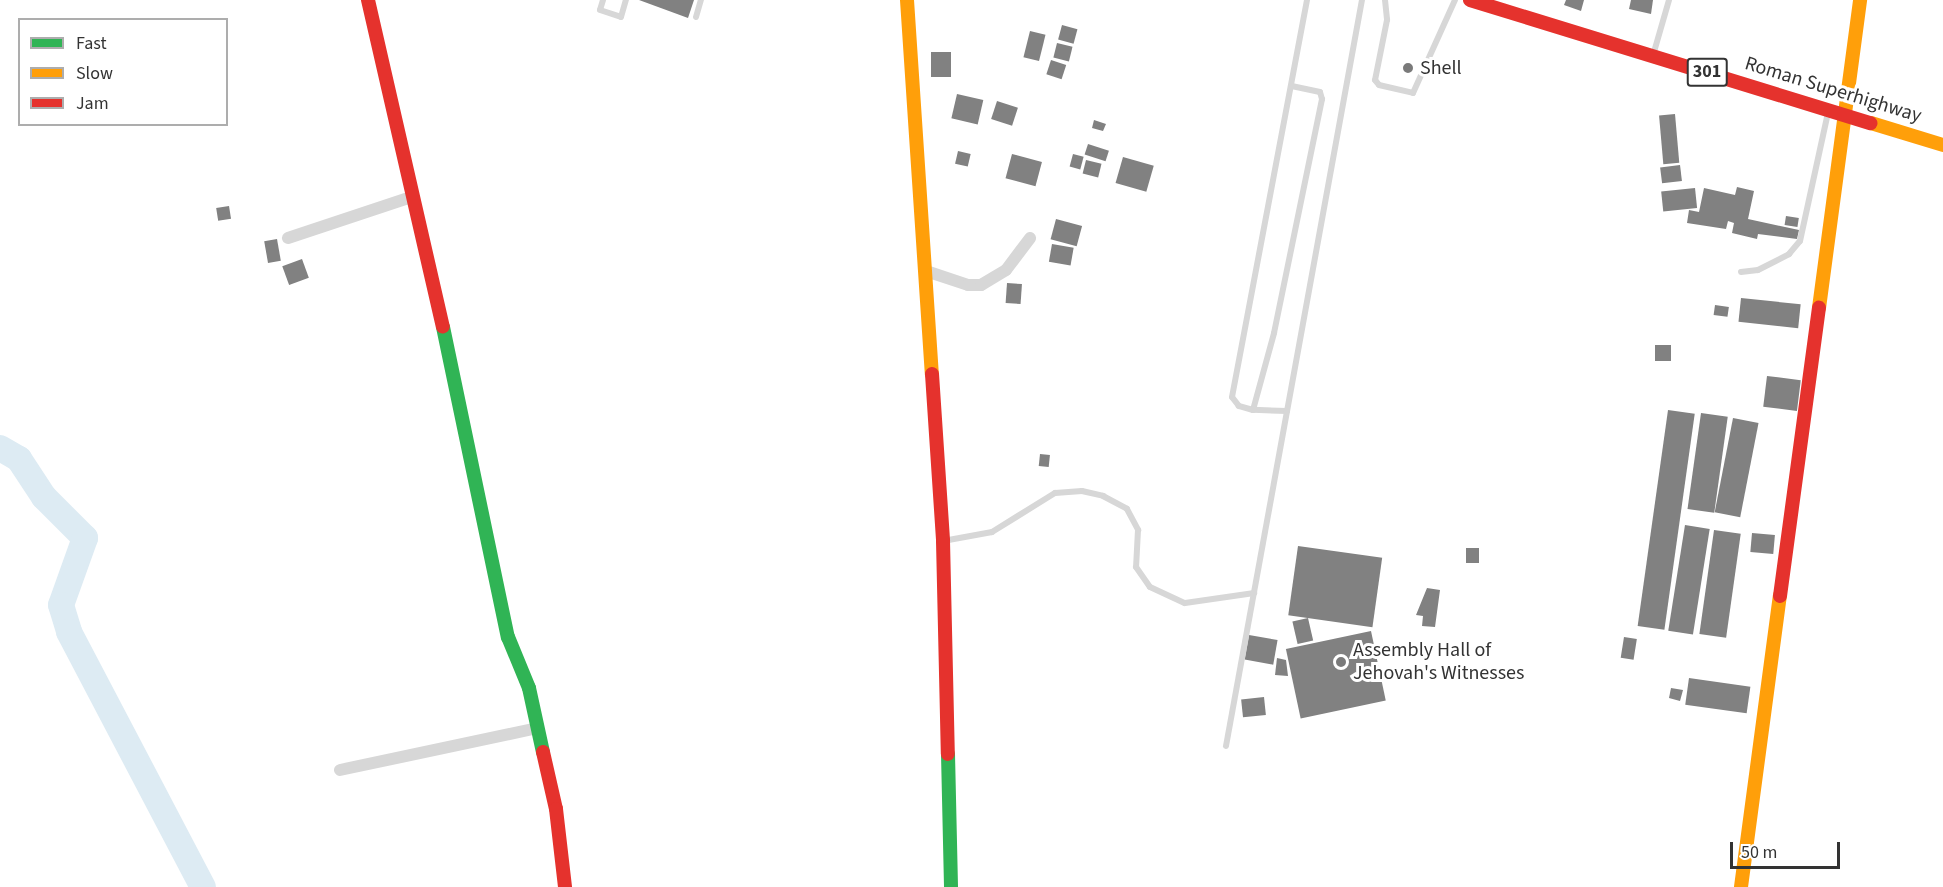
<!DOCTYPE html>
<html>
<head>
<meta charset="utf-8">
<style>
	body { margin:0 }
	#map { position:relative; width:1943px; height:887px; overflow:hidden; background:#fff; font-family:"Source Sans 3",sans-serif }
	div>[style] { position:absolute }
	[style*='--x'] { left:calc(var(--x)*1px); top:calc(var(--y)*1px); width:calc(var(--w)*1px); rotate:calc(var(--a)*1deg) }
	.river>* { height:26px; margin:-13px; padding:0 13px; transform-origin:13px; border-radius:13px; background:#ddebf3 }
	.building>* { inset:0; background:#818181; transform-origin:0 0 }
	.lane>* { height:6px; margin:-3px; padding:0 3px; transform-origin:3px; border-radius:3px; background:#d7d7d7 }
	.street>* { height:12px; margin:-6px; padding:0 6px; transform-origin:6px; border-radius:6px; background:#d7d7d7 }
	.fast>* { height:14px; margin:-7px; padding:0 7px; transform-origin:7px; border-radius:7px; background:#30b455 }
	.slow>* { height:14px; margin:-7px; padding:0 7px; transform-origin:7px; border-radius:7px; background:#ff9f0a }
	.jam>* { height:14px; margin:-7px; padding:0 7px; transform-origin:7px; border-radius:7px; background:#e5322d }
	.dots>* { width:16px; height:16px; translate:-50% -50%; box-sizing:border-box; border:3px solid #fff; border-radius:50% }
	span { translate:-50% -50%; white-space:nowrap; text-align:center; line-height:1.15; -webkit-text-stroke:6px #fff; paint-order:stroke }
	.shield-label span { padding:2px 4px; background:#fff; border:2px solid; border-radius:4px; -webkit-text-stroke-width:0 }
	.shield-label { font-size:18px; color:#333; font-weight:700 }
	.poi-label { font-size:20px; color:#333 }
	.left { translate:0 -50%; text-align:left }
	.street-label { font-size:20px; color:#333 }
	.legend { position:absolute; left:18px; top:18px; width:210px; height:108px; box-sizing:border-box; background:#fff; border:2px solid #adadad; margin:0; padding:8px 10px; list-style:none; font-size:18px; color:#333 }
	.legend li { display:flex; align-items:center; gap:12px; height:30px }
	.legend b { width:30px; border:2px solid #adadad }
	.scale { position:absolute; left:1730px; top:842px; width:110px; height:27px; box-sizing:border-box; border:3px solid #333; border-top:0; padding-left:8px; font-size:18px; line-height:21px; white-space:nowrap; color:#333; -webkit-text-stroke:4px #fff; paint-order:stroke }
</style>
</head>
<body>
<div id="map">
	<div class="river">
		<i style="--x:0;--y:448;--w:22;--a:30"></i>
		<i style="--x:19;--y:459;--w:45;--a:56.7"></i>
		<i style="--x:44;--y:497;--w:58;--a:45"></i>
		<i style="--x:85;--y:538;--w:71;--a:109.7"></i>
		<i style="--x:61;--y:605;--w:28;--a:73"></i>
		<i style="--x:69;--y:632;--w:288;--a:62.3"></i>
	</div>
	<div class="building">
		<i style="clip-path:polygon(639px 0,694px 0,688px 18px)"></i>
		<i style="clip-path:polygon(1566px 0,1584px 0,1581px 11px,1564px 5px)"></i>
		<i style="clip-path:polygon(1631px 0,1653px 0,1651px 14px,1629px 9px)"></i>
		<i style="left:1062px;top:25px;width:16px;height:15px;rotate:15deg"></i>
		<i style="left:1030px;top:31px;width:16px;height:27px;rotate:14deg"></i>
		<i style="left:1057px;top:43px;width:16px;height:15px;rotate:14deg"></i>
		<i style="left:931px;top:52px;width:20px;height:25px"></i>
		<i style="left:1051px;top:60px;width:16px;height:15px;rotate:18deg"></i>
		<i style="left:957px;top:94px;width:27px;height:25px;rotate:13deg"></i>
		<i style="left:997px;top:101px;width:22px;height:19px;rotate:18deg"></i>
		<i style="left:1675px;top:114px;width:49px;height:16px;rotate:85deg"></i>
		<i style="clip-path:polygon(1094px 120px,1106px 124px,1103px 131px,1092px 128px)"></i>
		<i style="left:1088px;top:144px;width:22px;height:11px;rotate:18deg"></i>
		<i style="left:958px;top:151px;width:13px;height:13px;rotate:13deg"></i>
		<i style="left:1012px;top:154px;width:31px;height:25px;rotate:15deg"></i>
		<i style="left:1073px;top:154px;width:11px;height:13px;rotate:15deg"></i>
		<i style="left:1123px;top:157px;width:32px;height:27px;rotate:16deg"></i>
		<i style="left:1086px;top:160px;width:16px;height:14px;rotate:14deg"></i>
		<i style="left:1680px;top:165px;width:16px;height:20px;rotate:83deg"></i>
		<i style="clip-path:polygon(1737px 187px,1754px 191px,1748px 219px,1799px 230px,1797px 239px,1758px 234px,1757px 239px,1732px 233px,1734px 223px,1728px 221px,1726px 229px,1687px 223px,1689px 210px,1699px 212px,1704px 188px,1735px 195px)"></i>
		<i style="left:1695px;top:188px;width:20px;height:34px;rotate:84deg"></i>
		<i style="left:229px;top:206px;width:13px;height:13px;rotate:81deg"></i>
		<i style="left:1786px;top:216px;width:13px;height:9px;rotate:9deg"></i>
		<i style="left:1056px;top:219px;width:27px;height:21px;rotate:15deg"></i>
		<i style="left:277px;top:239px;width:22px;height:13px;rotate:80deg"></i>
		<i style="left:1052px;top:244px;width:22px;height:18px;rotate:10deg"></i>
		<i style="left:302px;top:259px;width:20px;height:21px;rotate:70deg"></i>
		<i style="left:1007px;top:283px;width:15px;height:20px;rotate:4deg"></i>
		<i style="left:1741px;top:298px;width:60px;height:24px;rotate:6deg"></i>
		<i style="left:1715px;top:305px;width:14px;height:10px;rotate:8deg"></i>
		<i style="left:1655px;top:345px;width:16px;height:16px"></i>
		<i style="left:1767px;top:376px;width:34px;height:31px;rotate:7deg"></i>
		<i style="left:1668px;top:410px;width:27px;height:218px;rotate:8deg"></i>
		<i style="left:1701px;top:413px;width:27px;height:97px;rotate:8deg"></i>
		<i style="left:1733px;top:418px;width:26px;height:96px;rotate:11deg"></i>
		<i style="left:1040px;top:454px;width:10px;height:12px;rotate:6deg"></i>
		<i style="left:1685px;top:525px;width:25px;height:107px;rotate:9deg"></i>
		<i style="left:1714px;top:530px;width:27px;height:105px;rotate:8deg"></i>
		<i style="left:1752px;top:533px;width:23px;height:19px;rotate:5deg"></i>
		<i style="left:1298px;top:546px;width:85px;height:70px;rotate:8deg"></i>
		<i style="left:1479px;top:548px;width:15px;height:13px;rotate:90deg"></i>
		<i style="clip-path:polygon(1427px 588px,1440px 590px,1435px 627px,1422px 626px,1423px 616px,1416px 615px)"></i>
		<i style="left:1308px;top:618px;width:23px;height:16px;rotate:77deg"></i>
		<i style="left:1371px;top:631px;width:71px;height:87px;rotate:78deg"></i>
		<i style="left:1249px;top:635px;width:29px;height:25px;rotate:10deg"></i>
		<i style="left:1624px;top:637px;width:13px;height:21px;rotate:9deg"></i>
		<i style="clip-path:polygon(1277px 658px,1286px 660px,1288px 676px,1275px 675px)"></i>
		<i style="left:1689px;top:678px;width:62px;height:27px;rotate:8deg"></i>
		<i style="clip-path:polygon(1671px 688px,1683px 690px,1680px 701px,1669px 698px)"></i>
		<i style="left:1264px;top:697px;width:18px;height:23px;rotate:84deg"></i>
	</div>
	<div class="lane">
		<i style="--x:603;--y:0;--w:10;--a:107"></i>
		<i style="--x:600;--y:10;--w:22;--a:18"></i>
		<i style="--x:621;--y:17;--w:18;--a:-74"></i>
		<i style="--x:1385;--y:0;--w:20;--a:84"></i>
		<i style="--x:1387;--y:20;--w:61;--a:101.3"></i>
		<i style="--x:1375;--y:80;--w:6;--a:51"></i>
		<i style="--x:1379;--y:85;--w:35;--a:13"></i>
		<i style="--x:1413;--y:93;--w:102;--a:-65.7"></i>
		<i style="--x:696;--y:17;--w:18;--a:-74"></i>
		<i style="--x:1654;--y:52;--w:54;--a:-73.9"></i>
		<i style="--x:1741;--y:272;--w:17;--a:-7"></i>
		<i style="--x:1758;--y:270;--w:35;--a:-27"></i>
		<i style="--x:1789;--y:254;--w:17;--a:-50"></i>
		<i style="--x:1800;--y:241;--w:131;--a:-77.7"></i>
		<i style="--x:1253;--y:410;--w:80;--a:-74.7"></i>
		<i style="--x:1274;--y:333;--w:239;--a:-78.4"></i>
		<i style="--x:1322;--y:99;--w:7;--a:-106"></i>
		<i style="--x:1320;--y:92;--w:29;--a:-168"></i>
		<i style="--x:1287;--y:411;--w:34;--a:-178"></i>
		<i style="--x:1253;--y:410;--w:15;--a:-164"></i>
		<i style="--x:1239;--y:406;--w:11;--a:-128"></i>
		<i style="--x:1232;--y:397;--w:404;--a:-79.3"></i>
		<i style="--x:943;--y:541;--w:50;--a:-10.4"></i>
		<i style="--x:992;--y:532;--w:74;--a:-31.8"></i>
		<i style="--x:1055;--y:493;--w:27;--a:-4"></i>
		<i style="--x:1082;--y:491;--w:22;--a:13"></i>
		<i style="--x:1103;--y:496;--w:27;--a:28"></i>
		<i style="--x:1127;--y:509;--w:24;--a:62"></i>
		<i style="--x:1138;--y:530;--w:37;--a:93"></i>
		<i style="--x:1136;--y:567;--w:24;--a:55"></i>
		<i style="--x:1150;--y:587;--w:38;--a:25"></i>
		<i style="--x:1185;--y:603;--w:70;--a:-8.2"></i>
		<i style="--x:1226;--y:746;--w:758;--a:-79.67"></i>
	</div>
	<div class="street">
		<i style="--x:288;--y:238;--w:130;--a:-18.4"></i>
		<i style="--x:926;--y:271;--w:44;--a:18.4"></i>
		<i style="--x:968;--y:285;--w:13;--a:0"></i>
		<i style="--x:981;--y:285;--w:29;--a:-31"></i>
		<i style="--x:1006;--y:270;--w:40;--a:-53"></i>
		<i style="--x:340;--y:770;--w:202;--a:-12"></i>
	</div>
	<div class="fast">
		<i style="--x:443;--y:327;--w:317;--a:78.2"></i>
		<i style="--x:508;--y:637;--w:55;--a:67.6"></i>
		<i style="--x:529;--y:688;--w:66;--a:77.7"></i>
		<i style="--x:948;--y:754;--w:133;--a:88.7"></i>
	</div>
	<div class="slow">
		<i style="--x:907;--y:0;--w:375;--a:86.2"></i>
		<i style="--x:1871;--y:123;--w:75;--a:17"></i>
		<i style="--x:1819;--y:308;--w:311;--a:-82.4"></i>
		<i style="--x:1741;--y:887;--w:294;--a:-82.4"></i>
	</div>
	<div class="jam">
		<i style="--x:368;--y:0;--w:335;--a:77.1"></i>
		<i style="--x:1470;--y:0;--w:419;--a:17.1"></i>
		<i style="--x:932;--y:374;--w:167;--a:86.2"></i>
		<i style="--x:943;--y:541;--w:213;--a:88.7"></i>
		<i style="--x:1780;--y:596;--w:291;--a:-82.3"></i>
		<i style="--x:543;--y:752;--w:58;--a:77.2"></i>
		<i style="--x:556;--y:809;--w:79;--a:83.4"></i>
	</div>
	<div class="dots">
		<i style="left:1408px;top:68px;background:#7a7a7a"></i>
		<i style="left:1341px;top:662px;background:#7a7a7a"></i>
	</div>
	<div class="shield-label">
		<span style="left:1707px;top:72px">301</span>
	</div>
	<div class="poi-label">
		<span class="left" style="left:1420px;top:68px">Shell</span>
		<span class="left" style="left:1353px;top:662px">Assembly Hall of<br>Jehovah's Witnesses</span>
	</div>
	<div class="street-label">
		<span style="left:1833px;top:90px;rotate:17deg">Roman Superhighway</span>
	</div>
	<ul class="legend">
	<li><b style="height:8px;background:#30b455"></b>Fast</li>
	<li><b style="height:8px;background:#ff9f0a"></b>Slow</li>
	<li><b style="height:8px;background:#e5322d"></b>Jam</li>
	</ul>
	<div class="scale">50 m</div>
</div>
</body>
</html>
